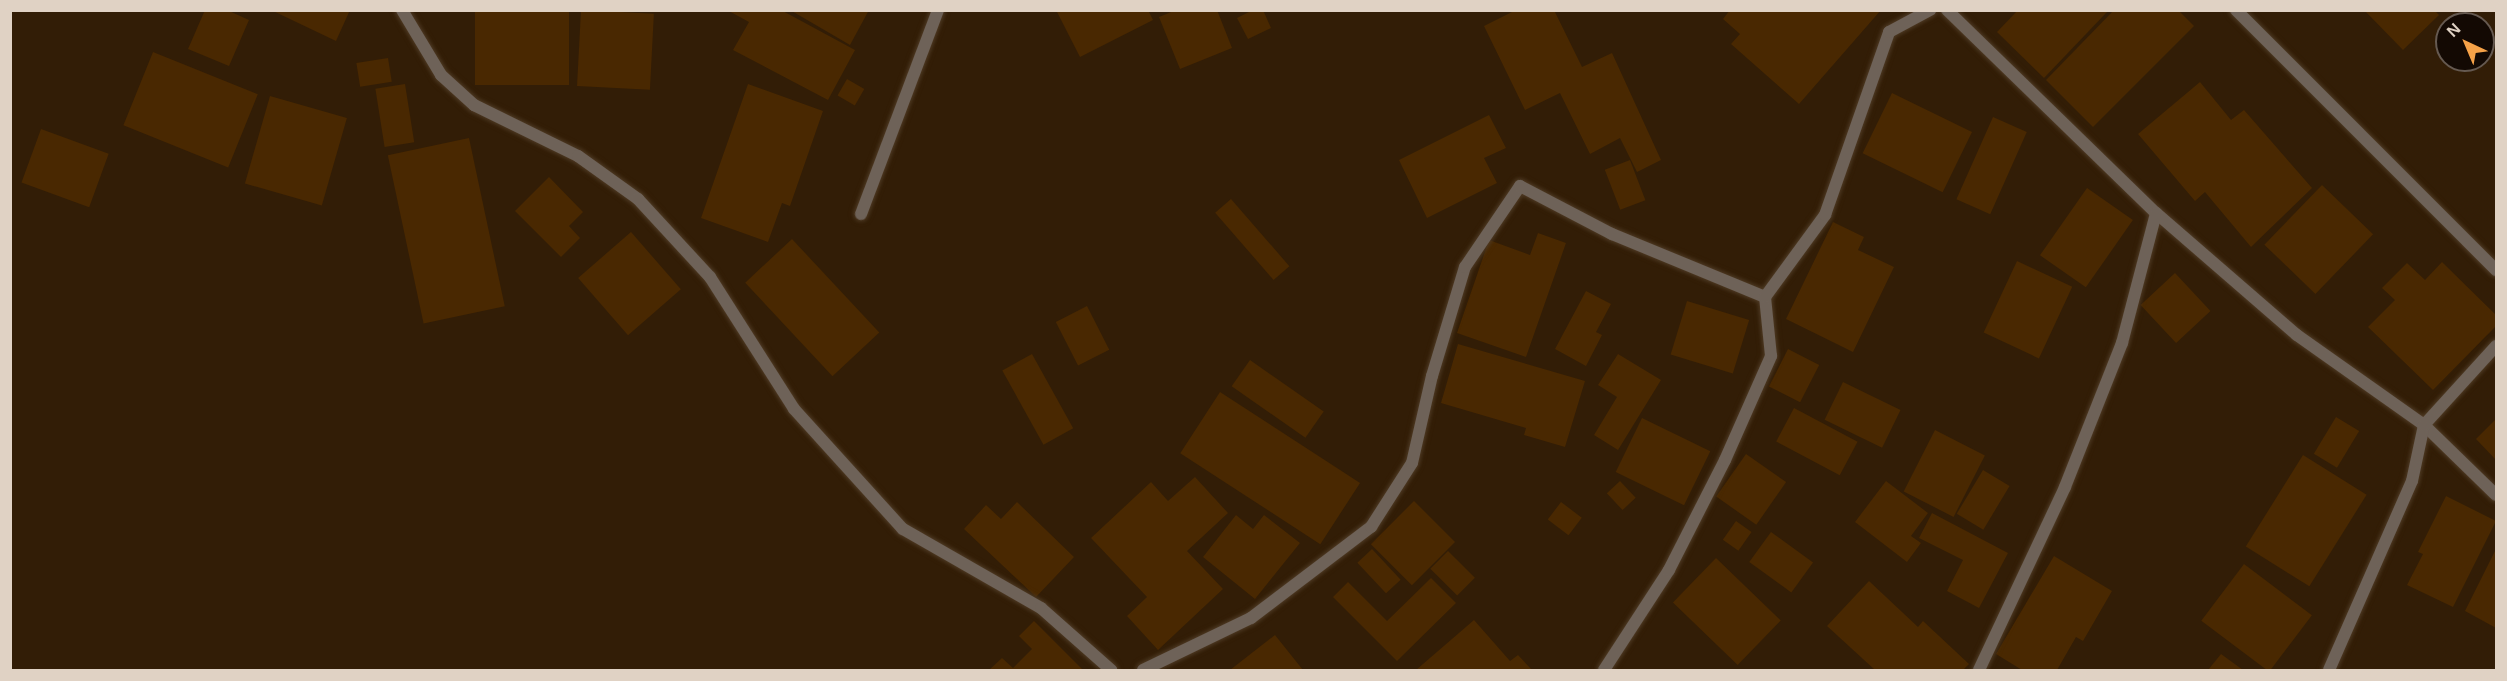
<!DOCTYPE html>
<html>
<head>
<meta charset="utf-8">
<style>
	body { margin:0 }
	#map { position:relative; width:2507px; height:681px; overflow:hidden; background:#321d06; font-family:Arial,sans-serif }
	div>[style] { position:absolute }
	[style*='--x'] { left:calc(var(--x)*1px); top:calc(var(--y)*1px); width:calc(var(--w)*1px); rotate:calc(var(--a)*1deg) }
	.building>* { inset:0; background:#492801; transform-origin:0 0 }
	.roads { filter:drop-shadow(0 0 2px #4e3a24) drop-shadow(0 0 2px #4e3a24) }
	.minor>* { height:12px; margin:-6px; padding:0 6px; transform-origin:6px; border-radius:6px; background:#6e6258 }
	span { translate:-50% -50%; white-space:nowrap; text-align:center; line-height:1.15; -webkit-text-stroke:5px #130903; paint-order:stroke }
	.frame { position:absolute; inset:0; border:12px solid #e0d2c4; pointer-events:none }
	.north { position:absolute; left:2435px; top:12px; width:60px; height:60px; box-sizing:border-box; background:#130903; border:2px solid #655950; border-radius:50%; rotate:316deg; font-size:16px; font-weight:700; line-height:24px; text-align:center; color:#e0d2c4 }
	.north::after { content:''; display:block; margin:auto; width:21px; height:27px; background:#f6a248; clip-path:polygon(50% 0,100% 100%,50% 72%,0 100%) }
</style>
</head>
<body>
<div id="map">
	<div class="building">
		<i style="clip-path:polygon(205px 10px,227px 10px,249px 20px,229px 66px,188px 49px)"></i>
		<i style="clip-path:polygon(271px 10px,350px 10px,336px 41px)"></i>
		<i style="left:475px;top:10px;width:94px;height:75px"></i>
		<i style="left:581px;top:10px;width:73px;height:76px;rotate:3deg"></i>
		<i style="clip-path:polygon(727px 10px,781px 10px,855px 50px,828px 100px,733px 50px,749px 22px)"></i>
		<i style="clip-path:polygon(790px 10px,869px 10px,850px 45px)"></i>
		<i style="clip-path:polygon(1056px 10px,1148px 10px,1153px 20px,1080px 57px)"></i>
		<i style="clip-path:polygon(1176px 10px,1217px 10px,1232px 48px,1180px 69px,1159px 17px)"></i>
		<i style="clip-path:polygon(1253px 10px,1263px 10px,1271px 28px,1248px 39px,1237px 18px)"></i>
		<i style="clip-path:polygon(1516px 10px,1554px 10px,1582px 67px,1612px 53px,1661px 160px,1637px 172px,1620px 138px,1590px 154px,1560px 93px,1525px 110px,1484px 26px)"></i>
		<i style="clip-path:polygon(1730px 10px,1881px 10px,1799px 104px,1731px 44px,1740px 34px,1723px 19px)"></i>
		<i style="clip-path:polygon(2018px 10px,2106px 10px,2107px 12px,2044px 78px,1997px 32px)"></i>
		<i style="clip-path:polygon(2114px 10px,2178px 10px,2194px 26px,2093px 127px,2046px 80px)"></i>
		<i style="clip-path:polygon(2364px 10px,2434px 10px,2439px 15px,2403px 50px)"></i>
		<i style="left:153px;top:52px;width:113px;height:79px;rotate:22deg"></i>
		<i style="left:388px;top:58px;width:24px;height:32px;rotate:81deg"></i>
		<i style="left:847px;top:79px;width:20px;height:19px;rotate:30deg"></i>
		<i style="clip-path:polygon(2200px 82px,2231px 120px,2244px 110px,2312px 188px,2251px 247px,2205px 192px,2195px 201px,2138px 134px)"></i>
		<i style="left:405px;top:84px;width:59px;height:30px;rotate:81deg"></i>
		<i style="clip-path:polygon(748px 84px,823px 111px,790px 206px,782px 203px,768px 242px,701px 218px)"></i>
		<i style="left:1892px;top:93px;width:89px;height:67px;rotate:26deg"></i>
		<i style="left:270px;top:96px;width:80px;height:91px;rotate:16deg"></i>
		<i style="clip-path:polygon(1489px 115px,1506px 148px,1484px 158px,1497px 183px,1427px 218px,1399px 160px)"></i>
		<i style="left:1993px;top:117px;width:37px;height:90px;rotate:24deg"></i>
		<i style="left:41px;top:129px;width:72px;height:57px;rotate:20deg"></i>
		<i style="left:469px;top:138px;width:172px;height:83px;rotate:78deg"></i>
		<i style="left:1630px;top:160px;width:43px;height:27px;rotate:69deg"></i>
		<i style="clip-path:polygon(549px 177px,583px 212px,569px 226px,580px 238px,561px 257px,515px 211px)"></i>
		<i style="left:2322px;top:185px;width:71px;height:83px;rotate:44deg"></i>
		<i style="left:2087px;top:188px;width:56px;height:82px;rotate:35deg"></i>
		<i style="left:1231px;top:199px;width:89px;height:21px;rotate:49deg"></i>
		<i style="clip-path:polygon(1833px 222px,1864px 237px,1858px 250px,1894px 267px,1853px 352px,1786px 319px)"></i>
		<i style="left:631px;top:232px;width:76px;height:70px;rotate:49deg"></i>
		<i style="clip-path:polygon(1538px 233px,1566px 243px,1526px 357px,1457px 333px,1489px 240px,1530px 255px)"></i>
		<i style="left:792px;top:239px;width:128px;height:64px;rotate:47deg"></i>
		<i style="left:2017px;top:261px;width:61px;height:79px;rotate:25deg"></i>
		<i style="clip-path:polygon(2442px 262px,2496px 315px,2496px 326px,2433px 390px,2368px 327px,2395px 300px,2382px 288px,2407px 263px,2425px 280px)"></i>
		<i style="left:2175px;top:273px;width:52px;height:47px;rotate:47deg"></i>
		<i style="clip-path:polygon(1586px 291px,1611px 304px,1596px 332px,1602px 335px,1586px 366px,1555px 349px)"></i>
		<i style="left:1687px;top:301px;width:65px;height:56px;rotate:17deg"></i>
		<i style="left:1087px;top:306px;width:49px;height:35px;rotate:63deg"></i>
		<i style="clip-path:polygon(1458px 344px,1585px 381px,1565px 447px,1524px 435px,1526px 428px,1441px 403px)"></i>
		<i style="left:1788px;top:349px;width:35px;height:42px;rotate:27deg"></i>
		<i style="left:1032px;top:354px;width:85px;height:34px;rotate:61deg"></i>
		<i style="clip-path:polygon(1618px 354px,1661px 380px,1618px 450px,1594px 435px,1617px 397px,1598px 385px)"></i>
		<i style="left:1250px;top:360px;width:90px;height:32px;rotate:35deg"></i>
		<i style="left:1843px;top:382px;width:64px;height:42px;rotate:26deg"></i>
		<i style="left:1220px;top:392px;width:167px;height:73px;rotate:33deg"></i>
		<i style="left:1794px;top:408px;width:72px;height:38px;rotate:28deg"></i>
		<i style="left:2336px;top:417px;width:27px;height:43px;rotate:31deg"></i>
		<i style="left:1642px;top:418px;width:76px;height:60px;rotate:26deg"></i>
		<i style="clip-path:polygon(2496px 419px,2496px 460px,2476px 439px)"></i>
		<i style="left:1935px;top:430px;width:56px;height:69px;rotate:27deg"></i>
		<i style="left:1746px;top:454px;width:49px;height:52px;rotate:35deg"></i>
		<i style="left:2303px;top:455px;width:75px;height:108px;rotate:32deg"></i>
		<i style="left:1983px;top:470px;width:31px;height:51px;rotate:31deg"></i>
		<i style="clip-path:polygon(1195px 477px,1228px 513px,1187px 551px,1223px 589px,1158px 650px,1127px 616px,1147px 597px,1091px 538px,1151px 482px,1168px 501px)"></i>
		<i style="left:1620px;top:481px;width:23px;height:18px;rotate:47deg"></i>
		<i style="clip-path:polygon(1886px 481px,1928px 513px,1911px 536px,1921px 543px,1907px 562px,1855px 522px)"></i>
		<i style="clip-path:polygon(2446px 496px,2496px 521px,2453px 607px,2407px 585px,2423px 554px,2418px 552px)"></i>
		<i style="left:1414px;top:501px;width:58px;height:61px;rotate:45deg"></i>
		<i style="clip-path:polygon(1017px 502px,1074px 557px,1036px 597px,964px 529px,986px 505px,1001px 519px)"></i>
		<i style="left:1561px;top:502px;width:26px;height:22px;rotate:37deg"></i>
		<i style="clip-path:polygon(1932px 513px,2008px 553px,1979px 608px,1947px 591px,1963px 560px,1919px 538px)"></i>
		<i style="clip-path:polygon(1236px 515px,1253px 529px,1264px 515px,1300px 543px,1255px 599px,1203px 557px)"></i>
		<i style="left:1736px;top:521px;width:19px;height:23px;rotate:35deg"></i>
		<i style="left:1771px;top:532px;width:52px;height:37px;rotate:36deg"></i>
		<i style="left:1372px;top:549px;width:42px;height:20px;rotate:47deg"></i>
		<i style="clip-path:polygon(2496px 549px,2496px 628px,2465px 611px)"></i>
		<i style="left:1448px;top:551px;width:38px;height:25px;rotate:45deg"></i>
		<i style="clip-path:polygon(2054px 556px,2112px 591px,2083px 641px,2076px 637px,2057px 670px,2022px 670px,1996px 654px)"></i>
		<i style="left:1716px;top:558px;width:90px;height:62px;rotate:44deg"></i>
		<i style="left:2244px;top:564px;width:85px;height:71px;rotate:37deg"></i>
		<i style="clip-path:polygon(1431px 578px,1456px 603px,1397px 661px,1333px 597px,1348px 582px,1387px 621px)"></i>
		<i style="clip-path:polygon(1869px 581px,1918px 627px,1923px 621px,1969px 664px,1963px 670px,1875px 670px,1827px 626px)"></i>
		<i style="clip-path:polygon(1474px 620px,1510px 661px,1518px 655px,1532px 670px,1416px 670px)"></i>
		<i style="clip-path:polygon(1034px 621px,1083px 670px,989px 670px,1002px 658px,1013px 668px,1032px 649px,1019px 636px)"></i>
		<i style="clip-path:polygon(1275px 635px,1303px 670px,1230px 670px)"></i>
		<i style="clip-path:polygon(2221px 654px,2243px 670px,2208px 670px)"></i>
	</div>
	<div class="roads">
		<div class="minor">
			<i style="--x:402;--y:10;--w:76;--a:59"></i>
			<i style="--x:441;--y:75;--w:45;--a:42.3"></i>
			<i style="--x:474;--y:105;--w:116;--a:26.1"></i>
			<i style="--x:578;--y:156;--w:74;--a:35.6"></i>
			<i style="--x:638;--y:199;--w:106;--a:47.3"></i>
			<i style="--x:710;--y:277;--w:156;--a:57.5"></i>
			<i style="--x:794;--y:409;--w:162;--a:47.8"></i>
			<i style="--x:903;--y:529;--w:159;--a:29.8"></i>
			<i style="--x:1041;--y:608;--w:94;--a:41.5"></i>
			<i style="--x:1947;--y:10;--w:291;--a:44.2"></i>
			<i style="--x:2156;--y:213;--w:186;--a:40.9"></i>
			<i style="--x:2297;--y:335;--w:156;--a:35.3"></i>
			<i style="--x:2424;--y:425;--w:100;--a:44.2"></i>
			<i style="--x:2236;--y:10;--w:368;--a:45"></i>
			<i style="--x:861;--y:214;--w:218;--a:-69.3"></i>
			<i style="--x:1143;--y:670;--w:120;--a:-25.7"></i>
			<i style="--x:1251;--y:618;--w:151;--a:-37.2"></i>
			<i style="--x:1371;--y:527;--w:76;--a:-57.4"></i>
			<i style="--x:1412;--y:463;--w:89;--a:-77.1"></i>
			<i style="--x:1432;--y:376;--w:114;--a:-73.2"></i>
			<i style="--x:1465;--y:267;--w:98;--a:-55.8"></i>
			<i style="--x:1520;--y:186;--w:104;--a:27.6"></i>
			<i style="--x:1612;--y:234;--w:165;--a:22.4"></i>
			<i style="--x:1604;--y:670;--w:119;--a:-57"></i>
			<i style="--x:1669;--y:570;--w:123;--a:-63"></i>
			<i style="--x:1725;--y:460;--w:114;--a:-66.1"></i>
			<i style="--x:1771;--y:356;--w:59;--a:-95.8"></i>
			<i style="--x:1765;--y:297;--w:102;--a:-53.8"></i>
			<i style="--x:1825;--y:215;--w:194;--a:-70.7"></i>
			<i style="--x:1889;--y:32;--w:47;--a:-28.2"></i>
			<i style="--x:1979;--y:670;--w:202;--a:-64.8"></i>
			<i style="--x:2065;--y:487;--w:155;--a:-68.4"></i>
			<i style="--x:2122;--y:343;--w:134;--a:-75.3"></i>
			<i style="--x:2329;--y:670;--w:206;--a:-66.3"></i>
			<i style="--x:2412;--y:481;--w:57;--a:-77.9"></i>
			<i style="--x:2424;--y:425;--w:107;--a:-47.7"></i>
		</div>
	</div>
	<div class="frame"></div>
	<div class="north">N</div>
</div>
</body>
</html>
